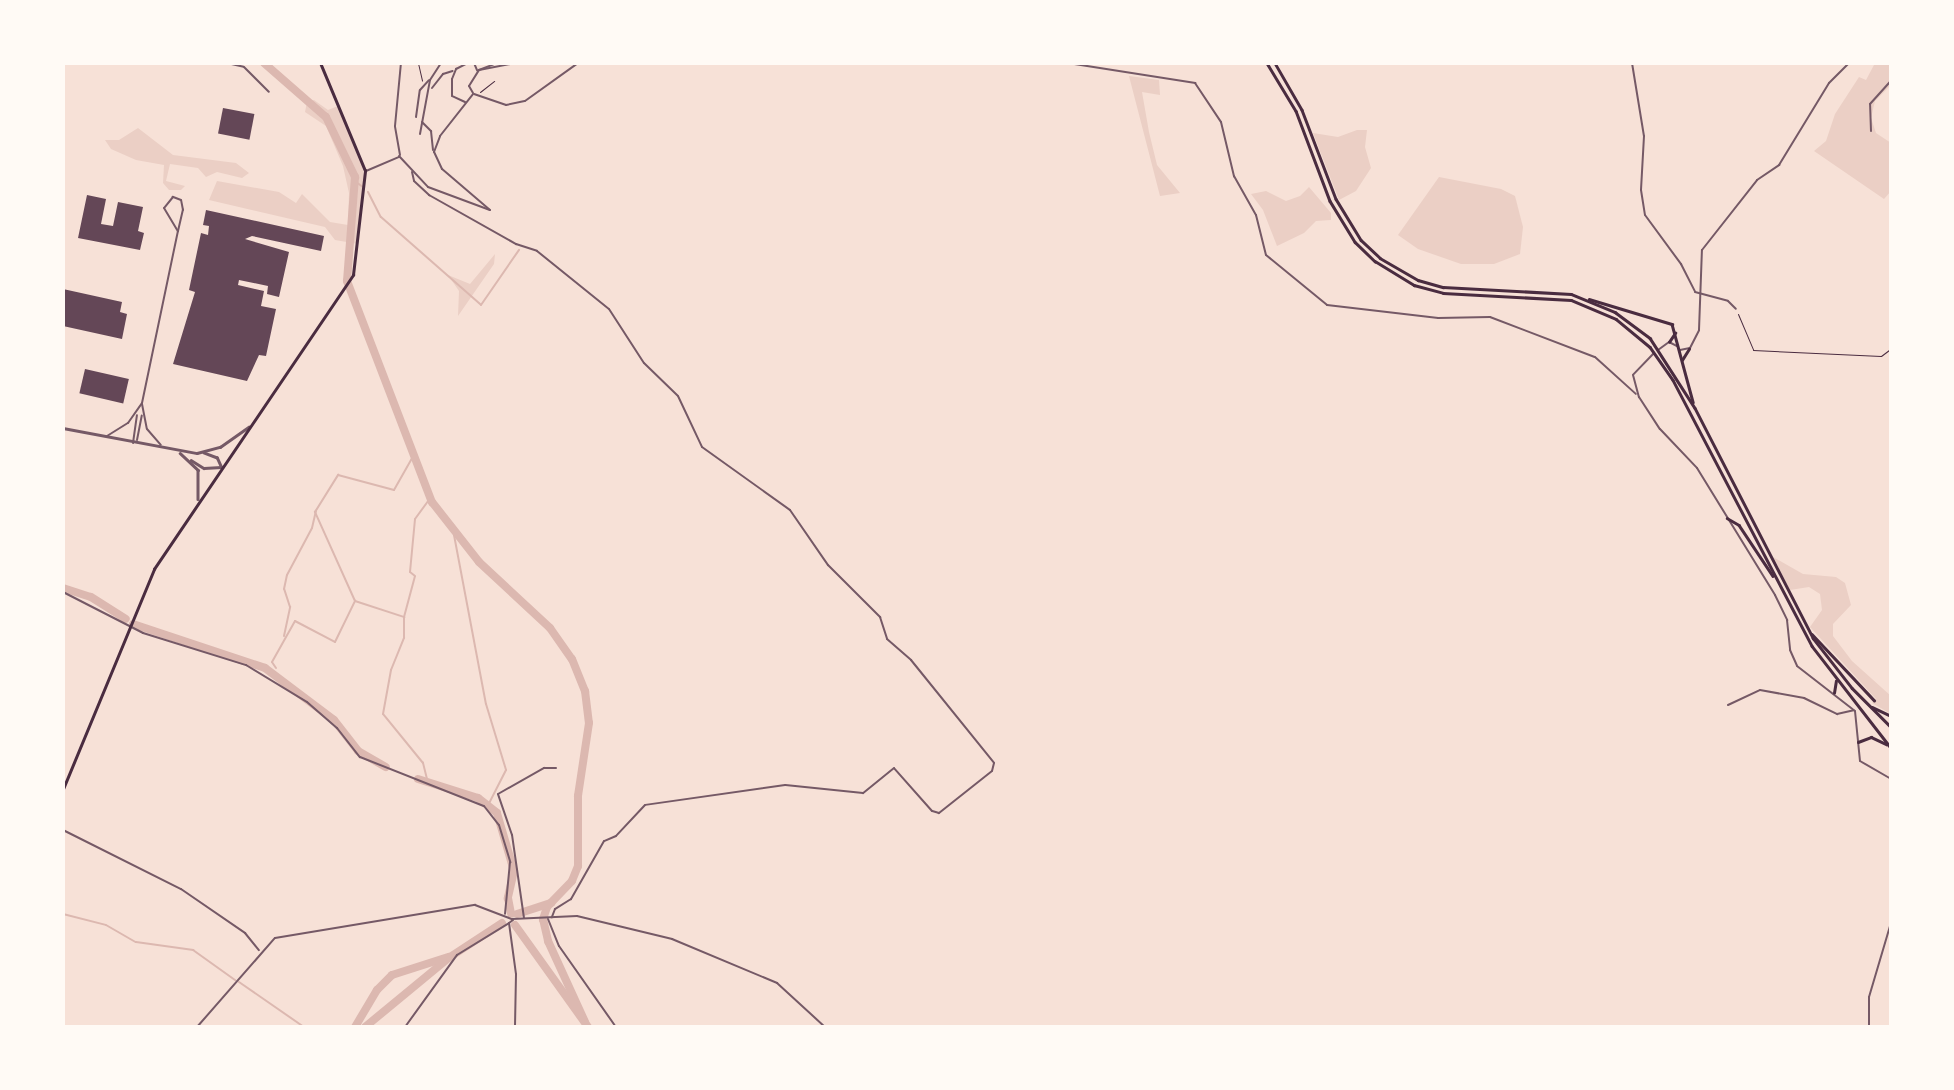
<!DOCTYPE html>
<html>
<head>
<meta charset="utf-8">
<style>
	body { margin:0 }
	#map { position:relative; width:1954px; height:1090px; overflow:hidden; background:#f7e1d7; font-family:"DejaVu Sans",sans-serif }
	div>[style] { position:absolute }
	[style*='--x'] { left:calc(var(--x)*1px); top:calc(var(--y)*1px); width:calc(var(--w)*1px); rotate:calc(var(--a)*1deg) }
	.green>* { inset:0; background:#ebcfc5 }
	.stream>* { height:2px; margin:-1px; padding:0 1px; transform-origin:1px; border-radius:1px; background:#dcb8b0 }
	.river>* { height:8px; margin:-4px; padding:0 4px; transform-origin:4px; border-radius:4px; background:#dcb8b0 }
	.building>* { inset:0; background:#644757; transform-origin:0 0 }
	.path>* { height:1px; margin:-0.5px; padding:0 0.5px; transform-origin:0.5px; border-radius:0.5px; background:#4a2c40 }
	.minor>* { height:2px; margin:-1px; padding:0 1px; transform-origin:1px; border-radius:1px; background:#755966 }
	.tertiary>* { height:2.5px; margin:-1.25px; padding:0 1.25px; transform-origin:1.25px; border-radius:1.25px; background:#755966 }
	.secondary>* { height:2.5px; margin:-1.25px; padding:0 1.25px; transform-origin:1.25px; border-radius:1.25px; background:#4a2c40 }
	.trunk>* { height:2.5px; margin:-1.25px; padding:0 1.25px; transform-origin:1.25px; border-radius:1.25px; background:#4a2c40 }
	span { translate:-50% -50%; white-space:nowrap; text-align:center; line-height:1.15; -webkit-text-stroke:6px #fffaf5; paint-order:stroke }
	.frame { position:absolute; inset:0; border:65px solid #fffaf5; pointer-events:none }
</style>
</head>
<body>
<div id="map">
	<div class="green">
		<i style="clip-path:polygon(1891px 63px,1891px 85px,1875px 101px,1871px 118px,1876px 133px,1891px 143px,1891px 191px,1884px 199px,1814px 151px,1826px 141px,1835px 114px,1859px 77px,1866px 80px,1874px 65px)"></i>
		<i style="clip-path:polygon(1129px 76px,1159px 80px,1160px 95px,1142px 92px,1149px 132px,1157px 165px,1180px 193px,1160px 196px)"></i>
		<i style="clip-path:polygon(314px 100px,328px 110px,338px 106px,361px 158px,365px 182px,358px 244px,335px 240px,325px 227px,209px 200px,217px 181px,279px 192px,296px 203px,302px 194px,330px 222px,348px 225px,349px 193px,343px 166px,326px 126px,305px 112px,307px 102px)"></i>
		<i style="clip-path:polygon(138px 128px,173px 155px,236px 163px,249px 173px,242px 178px,217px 172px,206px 177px,198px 168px,170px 164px,166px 181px,185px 186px,181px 190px,169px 190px,163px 183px,164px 165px,136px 160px,111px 149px,105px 140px,119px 140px)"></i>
		<i style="clip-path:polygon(1357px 130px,1367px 130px,1365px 147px,1371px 168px,1356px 191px,1339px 200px,1313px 133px,1338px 137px)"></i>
		<i style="clip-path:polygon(1439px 177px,1501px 189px,1515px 196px,1523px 227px,1520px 254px,1494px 264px,1461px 264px,1418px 249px,1398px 235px)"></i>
		<i style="clip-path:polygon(1309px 187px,1331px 213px,1331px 220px,1316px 221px,1304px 233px,1277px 246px,1263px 210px,1251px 194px,1266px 191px,1286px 201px,1300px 196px)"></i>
		<i style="clip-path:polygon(495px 254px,494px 264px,458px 316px,459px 291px,448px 275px,470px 284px)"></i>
		<i style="clip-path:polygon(1773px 557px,1803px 574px,1836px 577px,1845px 583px,1851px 605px,1833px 624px,1833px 636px,1852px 661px,1891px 696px,1891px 714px,1872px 703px,1876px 699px,1810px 627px,1822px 610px,1820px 594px,1809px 587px,1790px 590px)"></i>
	</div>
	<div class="stream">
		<i style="--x:356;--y:182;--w:9;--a:36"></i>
		<i style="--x:368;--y:192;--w:28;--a:63"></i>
		<i style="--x:381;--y:217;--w:133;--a:41.3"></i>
		<i style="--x:481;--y:305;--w:67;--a:-55.4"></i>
		<i style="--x:454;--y:535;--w:172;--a:79.3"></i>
		<i style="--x:486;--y:704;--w:69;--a:73.1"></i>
		<i style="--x:506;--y:770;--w:39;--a:117"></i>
		<i style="--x:355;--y:601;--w:98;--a:-114.2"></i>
		<i style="--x:315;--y:512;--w:44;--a:-58.1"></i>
		<i style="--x:338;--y:475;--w:58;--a:15"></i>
		<i style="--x:394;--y:490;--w:43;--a:-60.4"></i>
		<i style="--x:284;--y:636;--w:30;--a:-78"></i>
		<i style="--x:290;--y:607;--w:19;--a:-108"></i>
		<i style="--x:284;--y:589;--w:14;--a:-78"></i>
		<i style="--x:287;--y:575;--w:53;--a:-62"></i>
		<i style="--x:312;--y:528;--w:18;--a:-77"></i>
		<i style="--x:276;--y:668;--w:7;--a:-124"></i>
		<i style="--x:272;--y:662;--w:47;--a:-60.7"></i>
		<i style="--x:295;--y:621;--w:45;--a:27.7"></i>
		<i style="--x:335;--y:642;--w:46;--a:-64"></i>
		<i style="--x:355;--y:601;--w:52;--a:18.1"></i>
		<i style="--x:428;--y:783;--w:21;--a:-104"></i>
		<i style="--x:423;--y:763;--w:63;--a:-129.2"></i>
		<i style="--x:383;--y:714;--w:45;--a:-79.7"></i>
		<i style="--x:391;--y:670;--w:35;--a:-68"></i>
		<i style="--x:404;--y:638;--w:21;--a:-90"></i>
		<i style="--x:404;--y:617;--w:42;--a:-75"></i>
		<i style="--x:415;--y:576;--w:6;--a:-141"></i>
		<i style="--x:410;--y:572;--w:53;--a:-84.6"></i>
		<i style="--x:415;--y:519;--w:26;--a:-54"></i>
		<i style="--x:63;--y:914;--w:44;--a:14.3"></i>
		<i style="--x:106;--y:925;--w:34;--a:30"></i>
		<i style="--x:136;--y:942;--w:58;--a:8"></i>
		<i style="--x:193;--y:950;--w:52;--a:35.5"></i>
		<i style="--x:239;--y:982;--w:79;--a:34.7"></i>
	</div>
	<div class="river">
		<i style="--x:264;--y:63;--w:82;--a:41.1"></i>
		<i style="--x:326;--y:117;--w:67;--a:64.2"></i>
		<i style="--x:355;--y:177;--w:104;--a:94.4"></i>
		<i style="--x:347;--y:281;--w:237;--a:69"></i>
		<i style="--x:432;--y:502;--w:76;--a:51.9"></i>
		<i style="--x:479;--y:562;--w:97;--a:42.9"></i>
		<i style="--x:550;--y:628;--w:38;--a:55"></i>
		<i style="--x:572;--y:659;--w:35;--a:68"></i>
		<i style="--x:585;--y:691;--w:32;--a:83"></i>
		<i style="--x:589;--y:723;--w:74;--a:98.6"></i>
		<i style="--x:578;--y:796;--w:70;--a:90"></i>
		<i style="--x:578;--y:866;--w:16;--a:112"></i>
		<i style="--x:572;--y:881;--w:36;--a:134"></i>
		<i style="--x:547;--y:907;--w:13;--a:108"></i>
		<i style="--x:543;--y:919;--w:23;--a:77"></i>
		<i style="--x:548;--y:941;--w:89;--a:65.4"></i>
		<i style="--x:63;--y:588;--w:29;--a:18"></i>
		<i style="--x:91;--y:597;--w:41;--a:32.2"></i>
		<i style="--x:133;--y:624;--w:139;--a:18.4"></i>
		<i style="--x:265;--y:668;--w:86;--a:37"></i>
		<i style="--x:334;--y:720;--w:39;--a:52"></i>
		<i style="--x:358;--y:751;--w:32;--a:30"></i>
		<i style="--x:418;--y:779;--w:63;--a:17.6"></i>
		<i style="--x:478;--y:798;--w:24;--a:38"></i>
		<i style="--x:497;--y:813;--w:60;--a:73.7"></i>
		<i style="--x:514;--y:871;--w:28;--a:103"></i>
		<i style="--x:508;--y:898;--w:16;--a:79"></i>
		<i style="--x:517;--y:914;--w:36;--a:-18"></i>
		<i style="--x:515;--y:925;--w:125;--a:54.4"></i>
		<i style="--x:355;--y:1027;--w:43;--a:-59.3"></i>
		<i style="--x:377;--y:990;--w:21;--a:-45"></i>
		<i style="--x:392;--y:975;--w:59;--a:-17.8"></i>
		<i style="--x:365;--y:1027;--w:110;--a:-39.5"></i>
		<i style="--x:450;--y:957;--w:62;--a:-33.2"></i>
	</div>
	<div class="building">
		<i style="left:223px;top:108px;width:32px;height:26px;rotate:11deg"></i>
		<i style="clip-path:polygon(87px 195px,106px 199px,101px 224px,113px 226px,118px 202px,143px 207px,138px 231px,144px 233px,140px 250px,78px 238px)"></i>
		<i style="clip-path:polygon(206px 210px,324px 236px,321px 251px,252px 236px,245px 239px,289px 252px,279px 297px,267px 294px,268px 286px,239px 280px,238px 285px,264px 291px,261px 306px,276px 309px,266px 356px,259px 355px,247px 381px,173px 364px,195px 292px,189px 290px,201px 233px,208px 235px,209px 226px,203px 225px)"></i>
		<i style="clip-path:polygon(63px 289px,122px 302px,120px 312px,127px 314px,122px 339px,63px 326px)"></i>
		<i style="left:85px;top:369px;width:45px;height:25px;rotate:13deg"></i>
	</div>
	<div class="path">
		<i style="--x:418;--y:63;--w:18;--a:77"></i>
		<i style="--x:480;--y:92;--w:18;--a:-38"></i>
		<i style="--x:1891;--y:247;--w:16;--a:90"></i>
		<i style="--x:1738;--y:314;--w:39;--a:67"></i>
		<i style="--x:1753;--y:350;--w:128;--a:2.7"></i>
		<i style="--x:1881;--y:356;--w:10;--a:-37"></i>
		<i style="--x:1889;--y:350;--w:22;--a:-85"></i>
	</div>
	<div class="minor">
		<i style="--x:227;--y:63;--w:17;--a:13"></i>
		<i style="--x:244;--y:67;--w:35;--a:45"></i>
		<i style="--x:474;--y:63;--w:8;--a:67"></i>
		<i style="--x:1068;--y:63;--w:129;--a:8.9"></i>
		<i style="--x:1195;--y:83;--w:47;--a:56.3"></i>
		<i style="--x:1221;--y:122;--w:56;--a:76.5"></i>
		<i style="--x:1234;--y:176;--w:45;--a:60.6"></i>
		<i style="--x:1256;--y:215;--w:41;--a:76"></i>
		<i style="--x:1266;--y:255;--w:79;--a:39.3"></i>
		<i style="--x:1327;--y:305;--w:112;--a:6.7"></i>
		<i style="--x:1438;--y:318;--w:52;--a:-1.1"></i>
		<i style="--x:1490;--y:317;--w:112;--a:20.9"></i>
		<i style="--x:1595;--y:357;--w:55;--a:42.1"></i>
		<i style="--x:1632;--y:63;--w:74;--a:80.7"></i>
		<i style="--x:1644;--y:136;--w:54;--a:93.2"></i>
		<i style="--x:1641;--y:190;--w:25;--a:81"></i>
		<i style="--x:1645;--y:215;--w:61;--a:53.7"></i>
		<i style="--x:1681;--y:264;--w:31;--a:63"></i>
		<i style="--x:1695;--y:292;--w:34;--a:15"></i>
		<i style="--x:1728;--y:301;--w:11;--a:45"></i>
		<i style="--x:479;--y:70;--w:36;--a:-11"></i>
		<i style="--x:432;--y:88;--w:18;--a:-52"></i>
		<i style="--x:443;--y:74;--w:10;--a:-17"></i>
		<i style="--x:473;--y:93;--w:8;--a:-120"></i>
		<i style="--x:469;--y:86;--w:19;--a:-58"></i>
		<i style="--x:479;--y:70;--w:19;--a:-21"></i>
		<i style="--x:474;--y:94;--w:34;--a:19"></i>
		<i style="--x:506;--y:105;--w:19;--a:-12"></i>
		<i style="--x:525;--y:101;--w:65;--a:-35.6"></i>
		<i style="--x:465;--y:102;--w:14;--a:-155"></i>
		<i style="--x:452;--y:96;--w:17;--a:-90"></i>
		<i style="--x:452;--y:79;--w:11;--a:-68"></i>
		<i style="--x:456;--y:69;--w:13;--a:-27"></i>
		<i style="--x:416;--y:117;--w:27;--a:-82"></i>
		<i style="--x:420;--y:90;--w:13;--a:-48"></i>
		<i style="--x:422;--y:122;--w:13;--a:45"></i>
		<i style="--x:431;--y:131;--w:19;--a:84"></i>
		<i style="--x:1871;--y:131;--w:27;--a:-92"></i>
		<i style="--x:1870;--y:104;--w:31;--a:-48"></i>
		<i style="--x:420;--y:134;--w:55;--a:-79.5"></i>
		<i style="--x:430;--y:80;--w:20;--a:-57"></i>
		<i style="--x:400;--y:155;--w:29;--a:-100"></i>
		<i style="--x:395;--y:126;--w:63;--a:-84.6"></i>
		<i style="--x:399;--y:156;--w:42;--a:46.9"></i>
		<i style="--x:428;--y:187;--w:66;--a:20.4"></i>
		<i style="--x:490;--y:210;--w:63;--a:-139.5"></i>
		<i style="--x:442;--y:169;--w:19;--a:-115"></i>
		<i style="--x:434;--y:152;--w:17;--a:-69"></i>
		<i style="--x:440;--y:136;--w:53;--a:-51.8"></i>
		<i style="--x:366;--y:171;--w:36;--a:-23"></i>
		<i style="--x:412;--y:172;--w:9;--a:77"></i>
		<i style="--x:414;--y:181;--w:21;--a:43"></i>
		<i style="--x:429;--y:195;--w:100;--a:29.4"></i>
		<i style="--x:516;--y:244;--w:22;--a:18"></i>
		<i style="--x:537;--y:251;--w:92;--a:38.9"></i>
		<i style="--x:609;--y:309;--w:64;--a:57.1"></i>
		<i style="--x:644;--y:363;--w:47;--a:44.1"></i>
		<i style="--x:678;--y:396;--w:56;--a:64.8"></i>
		<i style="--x:702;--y:447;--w:108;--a:35.6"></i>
		<i style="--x:790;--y:510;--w:67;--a:55.4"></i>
		<i style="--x:828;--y:565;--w:74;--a:45"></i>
		<i style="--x:880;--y:617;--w:23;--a:72"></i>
		<i style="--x:887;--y:639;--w:32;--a:41"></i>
		<i style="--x:911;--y:660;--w:132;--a:51.1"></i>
		<i style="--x:994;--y:763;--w:8;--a:104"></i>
		<i style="--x:992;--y:771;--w:68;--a:141.6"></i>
		<i style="--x:939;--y:813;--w:7;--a:-164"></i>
		<i style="--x:932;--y:811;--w:57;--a:-131.5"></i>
		<i style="--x:894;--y:768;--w:40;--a:141"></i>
		<i style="--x:863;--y:793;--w:78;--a:-174.1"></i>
		<i style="--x:785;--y:785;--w:141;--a:171.9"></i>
		<i style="--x:645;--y:805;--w:42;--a:133.1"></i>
		<i style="--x:616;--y:836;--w:13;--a:157"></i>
		<i style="--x:604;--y:841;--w:67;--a:119.6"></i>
		<i style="--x:571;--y:899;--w:19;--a:148"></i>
		<i style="--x:555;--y:909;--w:9;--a:111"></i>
		<i style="--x:1658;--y:350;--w:14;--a:-36"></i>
		<i style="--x:1669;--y:342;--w:9;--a:27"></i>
		<i style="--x:1680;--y:350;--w:10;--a:-11"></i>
		<i style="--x:1690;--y:348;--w:20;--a:-63"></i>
		<i style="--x:1699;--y:330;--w:80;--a:-87.9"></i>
		<i style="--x:1702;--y:250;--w:89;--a:-51.8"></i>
		<i style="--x:1757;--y:180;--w:27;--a:-34"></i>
		<i style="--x:1779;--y:165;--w:96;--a:-58.6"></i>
		<i style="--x:1829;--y:83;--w:28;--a:-45"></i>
		<i style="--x:1654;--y:353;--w:30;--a:134"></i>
		<i style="--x:1633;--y:375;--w:23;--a:75"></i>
		<i style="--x:1639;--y:397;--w:38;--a:57"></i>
		<i style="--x:1660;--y:429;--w:54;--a:46.5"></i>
		<i style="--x:1697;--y:468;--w:149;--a:58.4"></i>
		<i style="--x:1775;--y:595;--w:28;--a:64"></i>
		<i style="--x:1787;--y:620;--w:30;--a:84"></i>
		<i style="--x:1790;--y:650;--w:17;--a:66"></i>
		<i style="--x:1797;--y:666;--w:73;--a:37.8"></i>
		<i style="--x:1855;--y:711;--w:50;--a:84.3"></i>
		<i style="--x:1860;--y:761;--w:36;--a:30"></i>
		<i style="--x:142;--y:404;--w:25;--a:79"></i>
		<i style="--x:147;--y:429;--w:21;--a:49"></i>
		<i style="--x:107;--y:436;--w:25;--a:-32"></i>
		<i style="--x:128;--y:423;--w:24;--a:-55"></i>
		<i style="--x:142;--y:403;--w:176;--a:-78.2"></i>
		<i style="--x:178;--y:231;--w:22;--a:-77"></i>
		<i style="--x:183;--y:210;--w:10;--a:-101"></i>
		<i style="--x:181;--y:200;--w:9;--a:-159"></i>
		<i style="--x:173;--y:197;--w:14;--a:129"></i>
		<i style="--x:164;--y:208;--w:27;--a:59"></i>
		<i style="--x:137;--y:440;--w:25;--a:-79"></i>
		<i style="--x:133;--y:443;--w:28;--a:-82"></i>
		<i style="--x:63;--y:592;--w:90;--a:27.1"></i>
		<i style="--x:143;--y:633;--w:108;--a:17.3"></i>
		<i style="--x:246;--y:665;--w:71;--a:31.2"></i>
		<i style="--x:307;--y:702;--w:40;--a:41"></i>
		<i style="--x:337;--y:728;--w:37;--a:52"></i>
		<i style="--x:360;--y:757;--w:133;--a:21.6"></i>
		<i style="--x:484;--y:806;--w:24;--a:52"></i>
		<i style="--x:499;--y:825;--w:39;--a:73"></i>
		<i style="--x:510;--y:862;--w:52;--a:95.5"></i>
		<i style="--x:1728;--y:705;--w:35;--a:-25"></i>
		<i style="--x:1760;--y:690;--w:45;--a:10.3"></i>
		<i style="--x:1804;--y:698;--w:37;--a:26"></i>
		<i style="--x:1837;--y:714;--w:17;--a:-13"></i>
		<i style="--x:63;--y:830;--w:132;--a:26.6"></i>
		<i style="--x:181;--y:889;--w:78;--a:34.5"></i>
		<i style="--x:245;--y:933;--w:22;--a:51"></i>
		<i style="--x:524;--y:918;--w:84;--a:-98.2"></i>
		<i style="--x:512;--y:835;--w:43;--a:-108.9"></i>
		<i style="--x:498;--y:794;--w:53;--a:-29.5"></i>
		<i style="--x:544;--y:768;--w:12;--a:0"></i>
		<i style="--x:548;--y:919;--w:29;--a:68"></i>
		<i style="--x:559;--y:946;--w:99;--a:54.9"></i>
		<i style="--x:513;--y:920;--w:5;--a:143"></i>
		<i style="--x:509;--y:923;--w:51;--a:82.2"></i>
		<i style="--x:516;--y:974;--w:53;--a:91.1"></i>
		<i style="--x:197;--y:1027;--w:118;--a:-48.8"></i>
		<i style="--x:275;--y:938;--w:203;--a:-9.4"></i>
		<i style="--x:475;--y:905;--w:40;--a:21"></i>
		<i style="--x:512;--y:919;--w:65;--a:-2.6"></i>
		<i style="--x:577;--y:916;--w:98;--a:13.6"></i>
		<i style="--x:672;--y:939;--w:114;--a:22.7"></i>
		<i style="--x:777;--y:983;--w:65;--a:42.5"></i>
		<i style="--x:405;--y:1027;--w:89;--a:-54.2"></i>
		<i style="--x:457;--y:955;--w:61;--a:-31.6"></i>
		<i style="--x:1869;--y:1027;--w:30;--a:-90"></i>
		<i style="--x:1869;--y:997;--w:74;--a:-73.5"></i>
		<i style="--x:1890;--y:926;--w:85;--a:-89.3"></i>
	</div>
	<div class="tertiary">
		<i style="--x:63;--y:428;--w:136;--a:10.6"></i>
		<i style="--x:197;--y:453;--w:24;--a:-15"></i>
		<i style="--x:220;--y:447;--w:35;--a:-35"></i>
		<i style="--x:180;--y:453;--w:25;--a:43"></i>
		<i style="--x:198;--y:470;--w:29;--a:90"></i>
		<i style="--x:191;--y:460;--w:15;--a:32"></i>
		<i style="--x:204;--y:468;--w:17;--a:-3"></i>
		<i style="--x:221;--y:467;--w:10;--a:-114"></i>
		<i style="--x:217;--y:458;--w:14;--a:-159"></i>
	</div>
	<div class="secondary">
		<i style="--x:63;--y:789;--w:238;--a:-67.5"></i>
		<i style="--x:154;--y:569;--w:355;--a:-55.9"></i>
		<i style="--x:353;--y:275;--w:105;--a:-83.4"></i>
		<i style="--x:365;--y:171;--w:117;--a:-112.6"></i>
	</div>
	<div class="trunk">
		<i style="--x:1267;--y:63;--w:56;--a:58.9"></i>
		<i style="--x:1296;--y:111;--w:96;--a:69.3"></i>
		<i style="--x:1330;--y:201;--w:48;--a:58.6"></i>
		<i style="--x:1355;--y:242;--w:28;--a:44"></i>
		<i style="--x:1375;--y:261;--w:46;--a:31.6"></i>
		<i style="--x:1414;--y:285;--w:30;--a:15"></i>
		<i style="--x:1443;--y:293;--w:128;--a:3.1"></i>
		<i style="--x:1571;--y:300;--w:49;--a:22.9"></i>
		<i style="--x:1616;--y:319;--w:44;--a:39.5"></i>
		<i style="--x:1650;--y:347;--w:40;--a:55.1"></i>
		<i style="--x:1673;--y:380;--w:300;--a:62.4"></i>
		<i style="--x:1812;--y:646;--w:129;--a:52.2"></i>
		<i style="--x:1275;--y:63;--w:54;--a:60.1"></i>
		<i style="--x:1302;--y:110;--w:95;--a:69.1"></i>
		<i style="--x:1336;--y:199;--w:48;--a:58.6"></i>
		<i style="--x:1361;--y:240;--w:26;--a:43"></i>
		<i style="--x:1380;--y:258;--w:44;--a:30.1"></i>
		<i style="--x:1418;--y:280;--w:26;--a:16"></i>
		<i style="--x:1443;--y:287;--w:128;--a:3.1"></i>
		<i style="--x:1571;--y:294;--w:48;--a:22.2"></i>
		<i style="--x:1615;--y:312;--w:44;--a:36.6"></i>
		<i style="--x:1650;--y:338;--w:83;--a:57.3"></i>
		<i style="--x:1695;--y:408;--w:259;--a:62.8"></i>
		<i style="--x:1813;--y:638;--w:63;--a:52"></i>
		<i style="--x:1852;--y:688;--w:55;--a:45"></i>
		<i style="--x:1589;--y:299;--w:87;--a:16.8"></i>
		<i style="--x:1672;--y:324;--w:81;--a:74.9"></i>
		<i style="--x:1669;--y:342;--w:11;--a:-56"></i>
		<i style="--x:1682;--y:360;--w:13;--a:-58"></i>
		<i style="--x:1727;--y:518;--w:14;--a:30"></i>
		<i style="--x:1739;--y:525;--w:61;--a:56.3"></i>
		<i style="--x:1812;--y:634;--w:91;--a:46.8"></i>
		<i style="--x:1834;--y:693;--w:12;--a:-81"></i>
		<i style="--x:1872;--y:707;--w:21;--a:25"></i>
		<i style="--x:1858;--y:742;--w:14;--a:-21"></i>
		<i style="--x:1871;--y:737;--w:17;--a:25"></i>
	</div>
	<div class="frame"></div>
</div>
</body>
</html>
